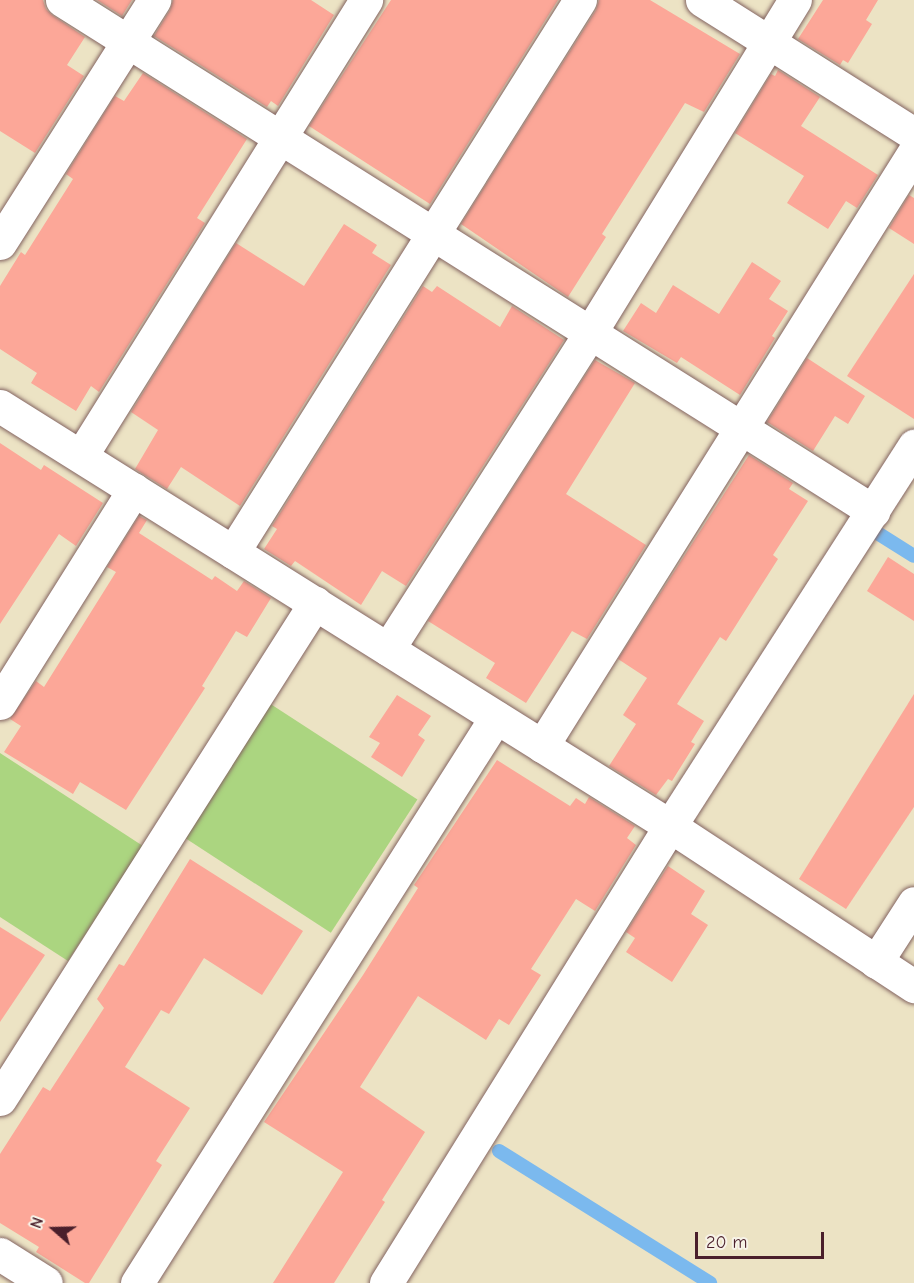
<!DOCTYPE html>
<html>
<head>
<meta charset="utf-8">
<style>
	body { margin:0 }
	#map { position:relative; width:914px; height:1283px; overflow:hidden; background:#ece3c4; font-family:"Comic Neue",sans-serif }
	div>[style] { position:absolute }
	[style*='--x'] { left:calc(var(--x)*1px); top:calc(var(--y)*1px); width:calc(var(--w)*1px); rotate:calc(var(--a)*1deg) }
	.green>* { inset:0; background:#abd580; transform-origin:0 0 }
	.stream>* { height:14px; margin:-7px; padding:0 7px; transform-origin:7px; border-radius:7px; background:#7bb9ee }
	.building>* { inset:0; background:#fca798 }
	.roads { filter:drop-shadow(0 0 2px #836461) drop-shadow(0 0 2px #836461) }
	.minor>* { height:33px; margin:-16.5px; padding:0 16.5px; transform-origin:16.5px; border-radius:16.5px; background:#fff }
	span { translate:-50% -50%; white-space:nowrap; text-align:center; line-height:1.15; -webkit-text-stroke:5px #f7f3e8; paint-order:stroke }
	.north { position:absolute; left:24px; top:1199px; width:60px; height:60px; -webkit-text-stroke:4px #f7f3e8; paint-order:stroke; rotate:290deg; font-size:16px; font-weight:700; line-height:24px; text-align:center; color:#4a1f2b }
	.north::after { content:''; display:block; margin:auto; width:21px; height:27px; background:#4a1f2b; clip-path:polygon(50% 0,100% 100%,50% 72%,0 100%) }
	.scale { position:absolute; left:695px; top:1232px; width:129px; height:27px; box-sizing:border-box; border:3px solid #4a1f2b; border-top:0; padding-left:8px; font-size:18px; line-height:21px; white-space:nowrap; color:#4a1f2b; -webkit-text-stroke:4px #f7f3e8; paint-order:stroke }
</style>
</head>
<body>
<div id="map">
	<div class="green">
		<i style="left:269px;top:703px;width:177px;height:159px;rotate:33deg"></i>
		<i style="clip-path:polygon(0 753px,143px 846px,68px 961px,0 917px)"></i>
	</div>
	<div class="stream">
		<i style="--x:879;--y:534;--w:41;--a:32.2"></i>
		<i style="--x:499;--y:1151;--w:249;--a:32"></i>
	</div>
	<div class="building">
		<i style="clip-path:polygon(0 0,43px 0,46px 9px,52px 15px,85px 37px,67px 65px,84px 76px,35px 153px,0 131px)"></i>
		<i style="clip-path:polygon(97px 0,132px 0,122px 16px)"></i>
		<i style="clip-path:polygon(173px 0,311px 0,334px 15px,278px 106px,271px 101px,267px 107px,154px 36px,170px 10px)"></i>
		<i style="clip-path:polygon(391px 0,558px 0,430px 204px,309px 126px)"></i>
		<i style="clip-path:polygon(599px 0,650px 0,740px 54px,704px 112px,685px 103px,602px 234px,606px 237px,568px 297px,461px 224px,596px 10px)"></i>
		<i style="clip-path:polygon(823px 0,878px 0,866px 20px,872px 24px,848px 63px,843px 60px,840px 65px,798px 39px)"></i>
		<i style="clip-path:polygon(778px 70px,820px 97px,801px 126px,878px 175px,857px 208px,846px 201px,828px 229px,787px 203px,804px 176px,735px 133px,771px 74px,775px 76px)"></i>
		<i style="clip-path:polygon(143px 73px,247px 139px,197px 218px,205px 223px,99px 392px,91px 386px,76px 411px,31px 383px,37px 373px,0 349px,0 286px,21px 252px,25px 255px,73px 179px,66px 174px,115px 96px,124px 101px)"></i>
		<i style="clip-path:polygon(909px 195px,914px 198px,914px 244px,889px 228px)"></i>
		<i style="clip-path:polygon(344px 224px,377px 245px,372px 253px,391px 265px,240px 506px,181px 467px,167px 489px,135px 469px,158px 430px,131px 412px,236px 243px,304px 286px)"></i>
		<i style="clip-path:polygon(752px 262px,781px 281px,769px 299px,788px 311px,772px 336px,775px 338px,740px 395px,681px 357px,677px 363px,623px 331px,641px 303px,656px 313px,673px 285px,719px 314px)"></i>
		<i style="clip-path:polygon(914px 274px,914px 419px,847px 376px)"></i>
		<i style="clip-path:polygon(423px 286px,432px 292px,437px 286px,500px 327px,512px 306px,564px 340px,406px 586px,382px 571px,361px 605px,295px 561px,291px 566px,264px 549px,277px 529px,272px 526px)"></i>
		<i style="clip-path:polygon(807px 358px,865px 396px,848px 424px,835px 416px,813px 451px,767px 422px)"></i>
		<i style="clip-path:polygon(595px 360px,635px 383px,566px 494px,646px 545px,587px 639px,572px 631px,526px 703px,486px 678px,495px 663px,428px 621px)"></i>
		<i style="clip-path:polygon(0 443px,41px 470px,44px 465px,103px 503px,76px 546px,59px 534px,0 624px)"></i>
		<i style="clip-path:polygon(749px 455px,793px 483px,789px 489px,808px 501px,773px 555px,778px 559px,726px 641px,720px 637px,677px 704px,704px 721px,691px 742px,695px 744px,672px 781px,668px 779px,656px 795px,609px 766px,636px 724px,623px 715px,647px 678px,618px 659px)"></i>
		<i style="clip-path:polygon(139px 516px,147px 520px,139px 533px,212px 580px,215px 576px,237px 591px,244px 581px,271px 598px,247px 637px,236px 631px,202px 686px,205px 688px,126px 810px,80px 782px,73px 794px,4px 752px,21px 726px,10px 719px,36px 681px,44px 687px,116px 572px,107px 567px)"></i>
		<i style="clip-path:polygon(888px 557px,914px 574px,914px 621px,867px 591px)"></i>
		<i style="clip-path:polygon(914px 694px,914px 807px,846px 909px,799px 879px)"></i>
		<i style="clip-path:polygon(397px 695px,431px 716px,418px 735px,425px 740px,402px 777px,371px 757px,380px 743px,369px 737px)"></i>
		<i style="clip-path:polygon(497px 760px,570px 806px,576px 798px,585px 804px,589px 797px,635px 826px,627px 838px,636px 845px,595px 911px,576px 899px,531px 969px,541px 975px,509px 1025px,499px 1019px,486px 1040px,418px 996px,360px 1087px,425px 1132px,382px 1200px,385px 1202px,334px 1283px,273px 1283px,343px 1172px,264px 1122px,363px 975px,418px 888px,414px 885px)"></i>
		<i style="clip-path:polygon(190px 859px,303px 931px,262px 995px,204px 958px,169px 1014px,161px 1010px,125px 1067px,190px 1108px,156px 1161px,162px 1165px,89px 1283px,85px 1283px,36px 1252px,39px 1247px,0 1223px,0 1154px,43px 1087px,50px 1091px,104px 1008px,97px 999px,119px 964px,124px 966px)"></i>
		<i style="clip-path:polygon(668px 866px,705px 891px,691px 914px,708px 925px,672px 982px,626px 952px,635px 938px,626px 932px)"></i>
		<i style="clip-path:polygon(0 927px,45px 955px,0 1022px)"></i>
	</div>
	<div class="roads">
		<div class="minor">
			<i style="--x:62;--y:0;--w:959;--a:32.21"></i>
			<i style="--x:702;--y:0;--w:251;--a:32.3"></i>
			<i style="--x:0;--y:243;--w:288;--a:-57.6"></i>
			<i style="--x:0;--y:406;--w:791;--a:32.08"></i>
			<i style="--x:670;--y:826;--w:292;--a:33.3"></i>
			<i style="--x:81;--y:456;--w:538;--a:-57.99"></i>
			<i style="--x:233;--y:552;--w:652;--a:-57.85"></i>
			<i style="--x:388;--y:649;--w:375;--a:-57.4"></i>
			<i style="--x:590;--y:333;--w:391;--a:-58.4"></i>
			<i style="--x:0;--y:703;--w:252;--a:-57.9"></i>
			<i style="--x:542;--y:746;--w:701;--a:-57.94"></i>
			<i style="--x:876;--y:962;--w:70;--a:-57.2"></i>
			<i style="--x:0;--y:1099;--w:588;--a:-57.58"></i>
			<i style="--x:0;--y:1254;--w:54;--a:32.2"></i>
			<i style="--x:137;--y:1283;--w:670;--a:-57.61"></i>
			<i style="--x:386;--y:1283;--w:538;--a:-58.14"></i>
			<i style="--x:670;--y:826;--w:452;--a:-57.3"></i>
		</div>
	</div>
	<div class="north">N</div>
	<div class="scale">20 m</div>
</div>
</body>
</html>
